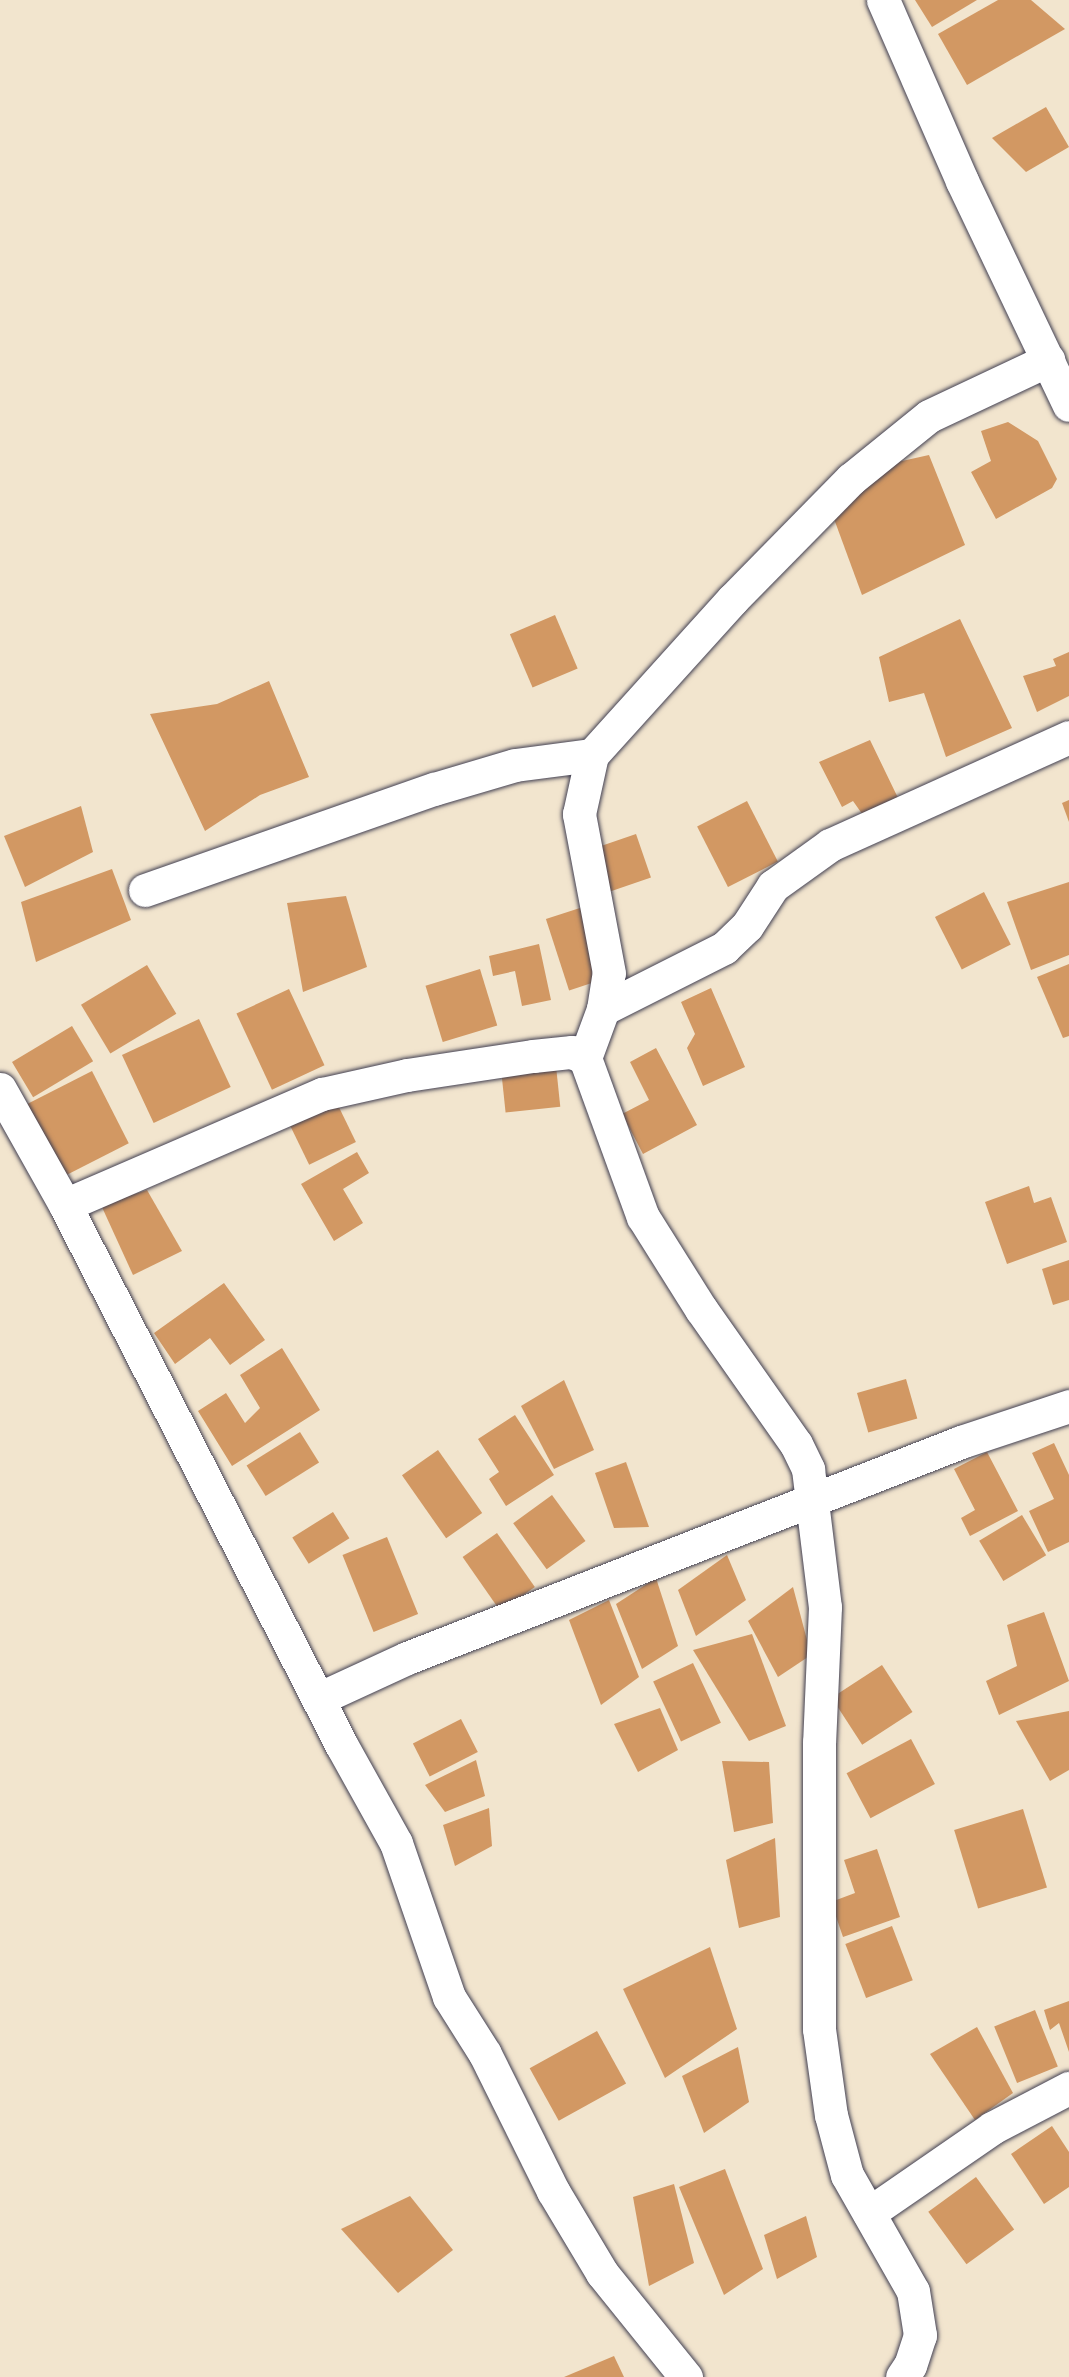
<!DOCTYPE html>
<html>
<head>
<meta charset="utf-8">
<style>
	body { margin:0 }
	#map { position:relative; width:1069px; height:2377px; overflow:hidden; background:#f2e5ce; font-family:"Indie Flower",sans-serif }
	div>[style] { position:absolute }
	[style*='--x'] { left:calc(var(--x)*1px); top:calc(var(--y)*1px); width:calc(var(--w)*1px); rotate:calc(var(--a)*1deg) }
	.building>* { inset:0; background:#d29863; transform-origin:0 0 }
	.roads { filter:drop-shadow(0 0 2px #413f51) drop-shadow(0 0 2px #413f51) }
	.street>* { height:33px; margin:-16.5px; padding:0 16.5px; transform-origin:16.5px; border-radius:16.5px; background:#fff }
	span { translate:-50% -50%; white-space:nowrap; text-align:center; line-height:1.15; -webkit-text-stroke:4.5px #f6f6f2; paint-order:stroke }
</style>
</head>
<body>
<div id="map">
	<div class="building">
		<i style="clip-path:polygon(915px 0,977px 0,932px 27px)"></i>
		<i style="clip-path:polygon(998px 0,1031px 0,1065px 29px,967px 85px,938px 34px)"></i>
		<i style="clip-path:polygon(1046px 107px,1069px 147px,1026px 172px,992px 138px)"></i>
		<i style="clip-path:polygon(1008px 422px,1038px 441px,1057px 479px,1052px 488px,996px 519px,971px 472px,991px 461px,981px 431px)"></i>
		<i style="clip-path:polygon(929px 455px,965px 545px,862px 595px,830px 508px,875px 467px)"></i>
		<i style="left:555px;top:615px;width:58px;height:49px;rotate:67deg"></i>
		<i style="clip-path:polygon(960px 619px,1012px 728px,946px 757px,924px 693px,889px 702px,879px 657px)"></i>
		<i style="clip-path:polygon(1069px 652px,1069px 696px,1037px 712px,1023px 676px,1056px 666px,1053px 659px)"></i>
		<i style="clip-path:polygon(269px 681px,309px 777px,260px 795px,205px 831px,150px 714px,217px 704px)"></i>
		<i style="clip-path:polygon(870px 740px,899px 800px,865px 818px,853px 801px,842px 807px,819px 762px)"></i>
		<i style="clip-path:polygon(1069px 800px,1069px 822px,1062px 803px)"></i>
		<i style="left:747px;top:801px;width:68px;height:56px;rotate:63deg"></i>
		<i style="clip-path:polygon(81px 806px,93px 852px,25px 887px,4px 836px)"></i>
		<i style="left:636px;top:834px;width:46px;height:47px;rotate:71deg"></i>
		<i style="clip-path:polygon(112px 869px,131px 920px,36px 962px,21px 902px)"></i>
		<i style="clip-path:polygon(1069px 882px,1069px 955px,1031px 970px,1007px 902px)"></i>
		<i style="left:984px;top:892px;width:59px;height:55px;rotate:63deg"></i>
		<i style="clip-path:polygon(346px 896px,367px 967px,303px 992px,287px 903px)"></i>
		<i style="left:583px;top:907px;width:75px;height:39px;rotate:72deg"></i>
		<i style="clip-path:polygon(539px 944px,551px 1000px,522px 1006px,515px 971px,493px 976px,489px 956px)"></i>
		<i style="clip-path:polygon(1069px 964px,1069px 1036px,1063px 1038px,1037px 977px)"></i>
		<i style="left:147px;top:965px;width:57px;height:77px;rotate:59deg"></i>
		<i style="left:480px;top:969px;width:59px;height:57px;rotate:73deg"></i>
		<i style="clip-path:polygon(711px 988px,745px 1067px,703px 1086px,687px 1048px,695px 1034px,681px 1002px)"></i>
		<i style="left:289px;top:989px;width:84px;height:58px;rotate:65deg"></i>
		<i style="left:199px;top:1019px;width:75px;height:85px;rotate:65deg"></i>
		<i style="left:72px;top:1026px;width:41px;height:70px;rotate:59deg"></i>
		<i style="clip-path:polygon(656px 1048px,697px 1125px,643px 1154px,622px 1114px,649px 1100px,630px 1062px)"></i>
		<i style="left:556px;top:1066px;width:41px;height:55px;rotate:84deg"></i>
		<i style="left:92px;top:1071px;width:81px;height:76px;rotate:63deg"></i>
		<i style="left:334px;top:1097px;width:50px;height:52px;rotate:64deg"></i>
		<i style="clip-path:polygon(357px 1152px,369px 1173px,343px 1189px,363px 1223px,334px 1241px,301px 1184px)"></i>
		<i style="clip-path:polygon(1029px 1186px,1034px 1203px,1051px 1197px,1067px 1242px,1007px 1264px,985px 1202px)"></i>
		<i style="clip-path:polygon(147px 1190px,182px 1251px,133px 1275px,101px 1205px)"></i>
		<i style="clip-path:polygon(1069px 1260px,1069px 1300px,1053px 1305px,1042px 1269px)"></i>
		<i style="clip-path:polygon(224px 1283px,265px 1340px,230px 1365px,210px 1338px,175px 1364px,154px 1333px)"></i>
		<i style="clip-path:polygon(282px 1348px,320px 1410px,232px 1466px,198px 1411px,226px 1393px,245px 1423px,260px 1408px,240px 1375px)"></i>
		<i style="left:906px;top:1379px;width:41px;height:51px;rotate:74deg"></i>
		<i style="clip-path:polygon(564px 1380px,594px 1450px,554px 1469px,521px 1406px)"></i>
		<i style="clip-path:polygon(515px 1415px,554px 1475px,506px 1506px,489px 1479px,499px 1472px,478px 1439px)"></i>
		<i style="left:300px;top:1432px;width:36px;height:63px;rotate:58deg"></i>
		<i style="clip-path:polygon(1054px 1443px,1069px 1475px,1069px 1542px,1048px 1552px,1029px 1511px,1054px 1499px,1032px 1453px)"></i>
		<i style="left:438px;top:1450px;width:77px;height:44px;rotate:55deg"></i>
		<i style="clip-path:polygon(987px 1452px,1018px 1511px,970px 1536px,961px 1518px,975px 1510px,954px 1469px)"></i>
		<i style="clip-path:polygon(626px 1462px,649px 1527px,614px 1528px,595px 1473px)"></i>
		<i style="left:552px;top:1495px;width:57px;height:48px;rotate:54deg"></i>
		<i style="left:333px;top:1512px;width:31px;height:48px;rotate:58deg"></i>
		<i style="left:1022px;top:1515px;width:47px;height:50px;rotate:59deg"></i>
		<i style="left:497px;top:1533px;width:66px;height:42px;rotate:55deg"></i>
		<i style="left:387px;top:1537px;width:83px;height:48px;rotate:68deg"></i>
		<i style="clip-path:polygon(727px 1555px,746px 1600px,696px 1636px,678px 1590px)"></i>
		<i style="clip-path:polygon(656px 1578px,678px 1646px,642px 1669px,616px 1604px)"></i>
		<i style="clip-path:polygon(793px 1587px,811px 1655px,778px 1677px,748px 1621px)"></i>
		<i style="clip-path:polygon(609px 1600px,639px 1677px,601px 1705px,569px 1620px)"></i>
		<i style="clip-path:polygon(1044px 1612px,1069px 1681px,999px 1715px,986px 1681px,1017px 1666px,1007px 1625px)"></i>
		<i style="clip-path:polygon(752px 1634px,786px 1726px,749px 1741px,693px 1650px)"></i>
		<i style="left:693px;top:1663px;width:66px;height:44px;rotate:65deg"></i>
		<i style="left:882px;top:1665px;width:56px;height:60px;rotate:57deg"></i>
		<i style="clip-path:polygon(660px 1708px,678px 1750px,638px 1772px,614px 1724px)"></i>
		<i style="clip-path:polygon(1069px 1711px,1069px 1770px,1050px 1781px,1016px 1721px)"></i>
		<i style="left:461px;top:1719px;width:37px;height:54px;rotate:63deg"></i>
		<i style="left:911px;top:1739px;width:51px;height:73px;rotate:62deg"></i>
		<i style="clip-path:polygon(476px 1760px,485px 1796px,445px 1812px,425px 1785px)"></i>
		<i style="clip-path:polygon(722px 1761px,769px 1762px,773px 1823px,734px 1832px)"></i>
		<i style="clip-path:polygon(489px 1808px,492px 1846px,455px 1866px,443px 1825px)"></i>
		<i style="left:1023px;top:1809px;width:82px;height:72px;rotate:73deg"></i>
		<i style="clip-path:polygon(775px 1838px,780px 1917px,739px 1928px,726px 1860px)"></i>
		<i style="clip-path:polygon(877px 1849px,900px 1917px,843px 1937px,831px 1902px,855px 1893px,844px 1860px)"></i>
		<i style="left:892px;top:1926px;width:58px;height:50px;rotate:69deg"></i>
		<i style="clip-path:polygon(710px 1947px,737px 2029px,665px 2078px,623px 1989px)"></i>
		<i style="clip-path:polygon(1069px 2001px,1069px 2052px,1059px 2023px,1050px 2030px,1044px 2010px)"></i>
		<i style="left:1035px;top:2010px;width:61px;height:44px;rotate:68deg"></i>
		<i style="clip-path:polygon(977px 2027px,1013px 2093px,975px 2120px,930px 2054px)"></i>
		<i style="left:597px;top:2031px;width:60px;height:77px;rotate:61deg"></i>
		<i style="clip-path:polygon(738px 2047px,749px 2102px,704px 2133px,682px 2076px)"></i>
		<i style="clip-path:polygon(1052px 2126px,1069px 2152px,1069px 2187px,1044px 2204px,1011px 2154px)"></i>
		<i style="clip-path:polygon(725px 2169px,763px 2269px,724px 2295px,679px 2187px)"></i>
		<i style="left:976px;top:2177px;width:65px;height:59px;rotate:54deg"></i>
		<i style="clip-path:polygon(674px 2184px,694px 2263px,649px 2286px,633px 2197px)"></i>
		<i style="clip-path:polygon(410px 2196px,453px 2250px,398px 2293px,341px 2229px)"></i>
		<i style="clip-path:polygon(806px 2216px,817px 2257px,777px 2279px,764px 2235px)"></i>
		<i style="clip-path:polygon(614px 2356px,624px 2377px,564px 2377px)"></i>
	</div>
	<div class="roads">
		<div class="street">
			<i style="--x:883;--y:0;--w:197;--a:66.4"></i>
			<i style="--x:962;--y:181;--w:248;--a:64.5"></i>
			<i style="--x:145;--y:890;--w:306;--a:-19.3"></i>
			<i style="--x:434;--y:789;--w:84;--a:-16.5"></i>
			<i style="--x:515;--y:765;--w:78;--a:-7.4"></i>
			<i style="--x:603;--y:1009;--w:136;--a:-26.8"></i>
			<i style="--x:724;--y:948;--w:32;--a:-44"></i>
			<i style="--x:747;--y:926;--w:48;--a:-57"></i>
			<i style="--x:773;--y:886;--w:70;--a:-35.7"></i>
			<i style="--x:830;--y:845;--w:262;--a:-24.3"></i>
			<i style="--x:585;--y:1058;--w:52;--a:-69.8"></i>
			<i style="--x:603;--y:1009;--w:36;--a:-81"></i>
			<i style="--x:609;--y:973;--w:162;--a:-100.7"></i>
			<i style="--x:579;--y:814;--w:60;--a:-77.6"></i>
			<i style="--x:592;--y:755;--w:210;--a:-47.9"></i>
			<i style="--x:733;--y:599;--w:168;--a:-45.5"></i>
			<i style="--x:851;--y:479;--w:100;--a:-38.9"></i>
			<i style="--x:929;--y:416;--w:132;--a:-25.2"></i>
			<i style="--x:0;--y:1089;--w:133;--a:60.7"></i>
			<i style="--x:65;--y:1205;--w:280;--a:-23.4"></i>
			<i style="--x:322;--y:1094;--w:87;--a:-12.6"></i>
			<i style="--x:407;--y:1075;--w:127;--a:-8.6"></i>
			<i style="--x:533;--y:1056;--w:39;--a:-6"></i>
			<i style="--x:572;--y:1052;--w:14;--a:25"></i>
			<i style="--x:585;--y:1058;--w:169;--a:70"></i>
			<i style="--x:643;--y:1217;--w:109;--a:57.8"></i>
			<i style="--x:701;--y:1309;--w:165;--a:54.9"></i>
			<i style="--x:796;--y:1444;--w:28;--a:64"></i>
			<i style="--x:808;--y:1469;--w:139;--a:83"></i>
			<i style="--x:825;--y:1607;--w:135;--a:92.5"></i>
			<i style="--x:819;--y:1742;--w:287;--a:90"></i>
			<i style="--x:819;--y:2029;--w:87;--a:82.1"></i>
			<i style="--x:831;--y:2115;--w:62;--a:75.1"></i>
			<i style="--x:847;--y:2175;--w:133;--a:60.4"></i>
			<i style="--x:913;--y:2291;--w:45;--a:81"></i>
			<i style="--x:920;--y:2335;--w:32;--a:108"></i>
			<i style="--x:910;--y:2365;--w:14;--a:124"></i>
			<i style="--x:65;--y:1205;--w:608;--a:62.89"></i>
			<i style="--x:342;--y:1746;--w:111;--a:60.9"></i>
			<i style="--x:396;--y:1843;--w:163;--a:71"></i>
			<i style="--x:449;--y:1997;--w:67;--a:57.7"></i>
			<i style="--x:485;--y:2054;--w:153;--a:63.6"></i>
			<i style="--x:553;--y:2191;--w:96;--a:59.1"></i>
			<i style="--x:602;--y:2273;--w:134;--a:51.1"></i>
			<i style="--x:318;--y:1699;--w:98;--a:-24.7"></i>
			<i style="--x:407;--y:1658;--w:595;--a:-21.3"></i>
			<i style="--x:961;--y:1442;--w:114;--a:-18.4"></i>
			<i style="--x:869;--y:2213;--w:150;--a:-34.6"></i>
			<i style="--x:992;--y:2128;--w:87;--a:-27.5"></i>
		</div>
	</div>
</div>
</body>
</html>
